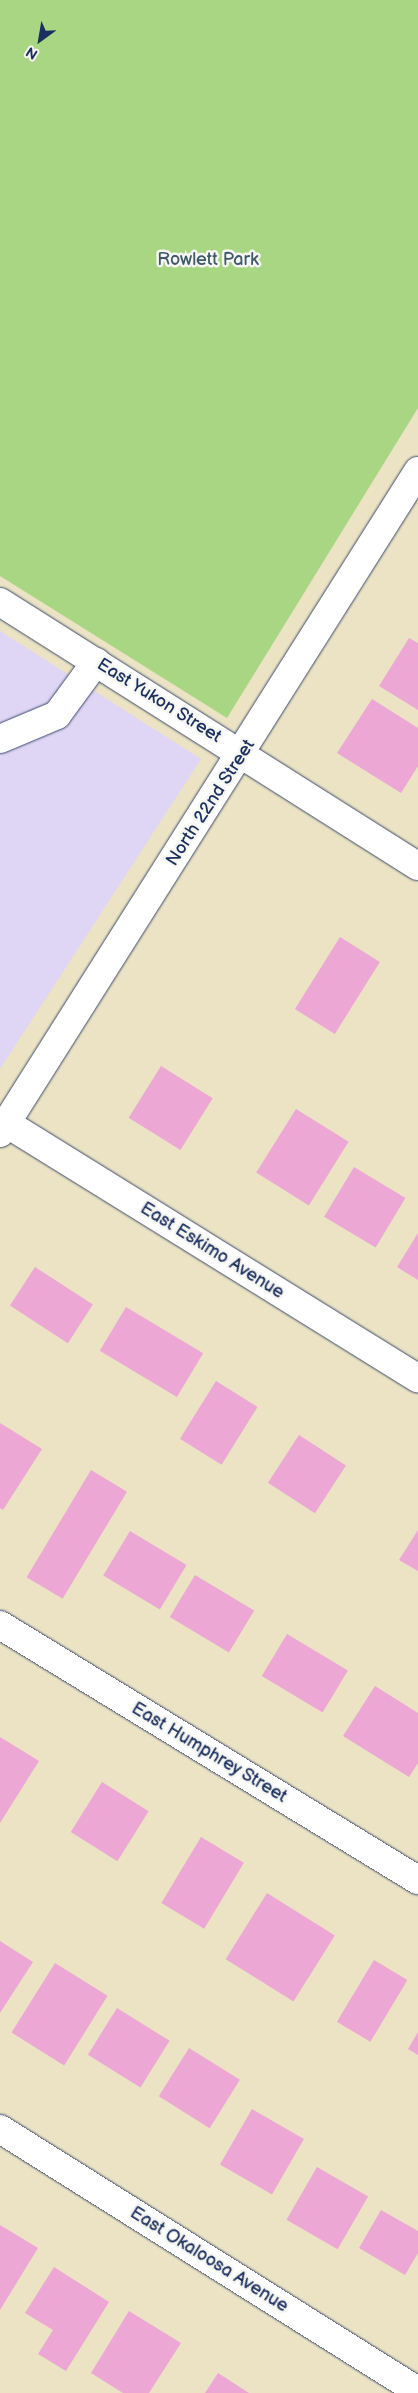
<!DOCTYPE html>
<html>
<head>
<meta charset="utf-8">
<style>
	body { margin:0 }
	#map { position:relative; width:418px; height:2393px; overflow:hidden; background:#ebe3c4; font-family:"Balsamiq Sans",sans-serif }
	div>[style] { position:absolute }
	[style*='--x'] { left:calc(var(--x)*1px); top:calc(var(--y)*1px); width:calc(var(--w)*1px); rotate:calc(var(--a)*1deg) }
	.built>* { inset:0; background:#dfd5f5 }
	.green>* { inset:0; background:#a9d683 }
	.building>* { inset:0; background:#eca7d5; transform-origin:0 0 }
	.roads { filter:drop-shadow(0 0 1px #3a4a6d) drop-shadow(0 0 1px #3a4a6d) }
	.minor>* { height:28px; margin:-14px; padding:0 14px; transform-origin:14px; border-radius:14px; background:#fff }
	span { translate:-50% -50%; white-space:nowrap; text-align:center; line-height:1.15; -webkit-text-stroke:5px #f6f6f2; paint-order:stroke }
	.park-label { font-size:18px; color:#3e5967 }
	.street-label { font-size:18px; color:#1b2f5e }
	.north { position:absolute; left:15px; top:15px; width:50px; height:50px; -webkit-text-stroke:4px #f6f6f2; paint-order:stroke; rotate:212deg; font-size:14px; font-weight:700; line-height:20px; text-align:center; color:#1b2f5e }
	.north::after { content:''; display:block; margin:auto; width:18px; height:22px; background:#1b2f5e; clip-path:polygon(50% 0,100% 100%,50% 72%,0 100%) }
</style>
</head>
<body>
<div id="map">
	<div class="built">
		<i style="clip-path:polygon(0 631px,201px 759px,0 1069px)"></i>
	</div>
	<div class="green">
		<i style="clip-path:polygon(0 0,418px 0,418px 408px,227px 718px,0 576px)"></i>
	</div>
	<div class="building">
		<i style="clip-path:polygon(409px 638px,418px 643px,418px 710px,379px 686px)"></i>
		<i style="clip-path:polygon(372px 699px,418px 728px,418px 766px,401px 793px,337px 753px)"></i>
		<i style="left:340px;top:937px;width:47px;height:85px;rotate:32deg"></i>
		<i style="left:161px;top:1066px;width:61px;height:61px;rotate:32deg"></i>
		<i style="left:296px;top:1109px;width:62px;height:75px;rotate:32deg"></i>
		<i style="left:354px;top:1167px;width:60px;height:58px;rotate:31deg"></i>
		<i style="clip-path:polygon(418px 1233px,418px 1280px,397px 1267px)"></i>
		<i style="left:35px;top:1267px;width:69px;height:46px;rotate:33deg"></i>
		<i style="left:126px;top:1307px;width:90px;height:51px;rotate:31deg"></i>
		<i style="left:216px;top:1381px;width:49px;height:68px;rotate:32deg"></i>
		<i style="clip-path:polygon(0 1423px,42px 1449px,3px 1510px,0 1508px)"></i>
		<i style="left:299px;top:1435px;width:56px;height:57px;rotate:33deg"></i>
		<i style="left:91px;top:1470px;width:42px;height:125px;rotate:31deg"></i>
		<i style="clip-path:polygon(418px 1530px,418px 1571px,399px 1560px)"></i>
		<i style="left:130px;top:1531px;width:66px;height:52px;rotate:31deg"></i>
		<i style="left:195px;top:1575px;width:69px;height:49px;rotate:31deg"></i>
		<i style="left:287px;top:1634px;width:71px;height:49px;rotate:31deg"></i>
		<i style="clip-path:polygon(375px 1686px,418px 1713px,418px 1763px,409px 1777px,343px 1736px)"></i>
		<i style="clip-path:polygon(0 1737px,39px 1761px,0 1823px)"></i>
		<i style="left:102px;top:1782px;width:55px;height:59px;rotate:32deg"></i>
		<i style="left:201px;top:1837px;width:50px;height:77px;rotate:31deg"></i>
		<i style="left:267px;top:1893px;width:80px;height:78px;rotate:32deg"></i>
		<i style="clip-path:polygon(0 1941px,33px 1962px,0 2013px)"></i>
		<i style="left:374px;top:1960px;width:39px;height:72px;rotate:31deg"></i>
		<i style="left:55px;top:1963px;width:62px;height:82px;rotate:32deg"></i>
		<i style="left:117px;top:2008px;width:62px;height:55px;rotate:32deg"></i>
		<i style="clip-path:polygon(418px 2032px,418px 2055px,408px 2049px)"></i>
		<i style="left:189px;top:2048px;width:60px;height:57px;rotate:32deg"></i>
		<i style="left:252px;top:2109px;width:60px;height:64px;rotate:30deg"></i>
		<i style="left:317px;top:2167px;width:59px;height:61px;rotate:30deg"></i>
		<i style="clip-path:polygon(381px 2210px,418px 2231px,418px 2253px,405px 2275px,359px 2248px)"></i>
		<i style="clip-path:polygon(0 2225px,38px 2248px,0 2310px)"></i>
		<i style="clip-path:polygon(54px 2267px,109px 2302px,66px 2371px,38px 2354px,53px 2330px,25px 2313px)"></i>
		<i style="clip-path:polygon(129px 2311px,181px 2343px,149px 2393px,123px 2393px,91px 2373px)"></i>
		<i style="clip-path:polygon(218px 2373px,249px 2393px,205px 2393px)"></i>
	</div>
	<div class="roads">
		<div class="minor">
			<i style="--x:0;--y:602;--w:494;--a:32.3"></i>
			<i style="--x:0;--y:739;--w:62;--a:-22.8"></i>
			<i style="--x:57;--y:715;--w:66;--a:-53.7"></i>
			<i style="--x:6;--y:1123;--w:485;--a:31.8"></i>
			<i style="--x:0;--y:1133;--w:783;--a:-57.73"></i>
			<i style="--x:0;--y:1625;--w:490;--a:31.4"></i>
			<i style="--x:0;--y:2129;--w:493;--a:32.1"></i>
		</div>
	</div>
	<div class="park-label">
		<span style="left:208px;top:260px">Rowlett Park</span>
	</div>
	<div class="street-label">
		<span style="left:159px;top:701px;rotate:32deg">East Yukon Street</span>
		<span style="left:211px;top:803px;rotate:-57deg">North 22nd Street</span>
		<span style="left:212px;top:1251px;rotate:32deg">East Eskimo Avenue</span>
		<span style="left:209px;top:1753px;rotate:31deg">East Humphrey Street</span>
		<span style="left:209px;top:2260px;rotate:32deg">East Okaloosa Avenue</span>
	</div>
	<div class="north">N</div>
</div>
</body>
</html>
